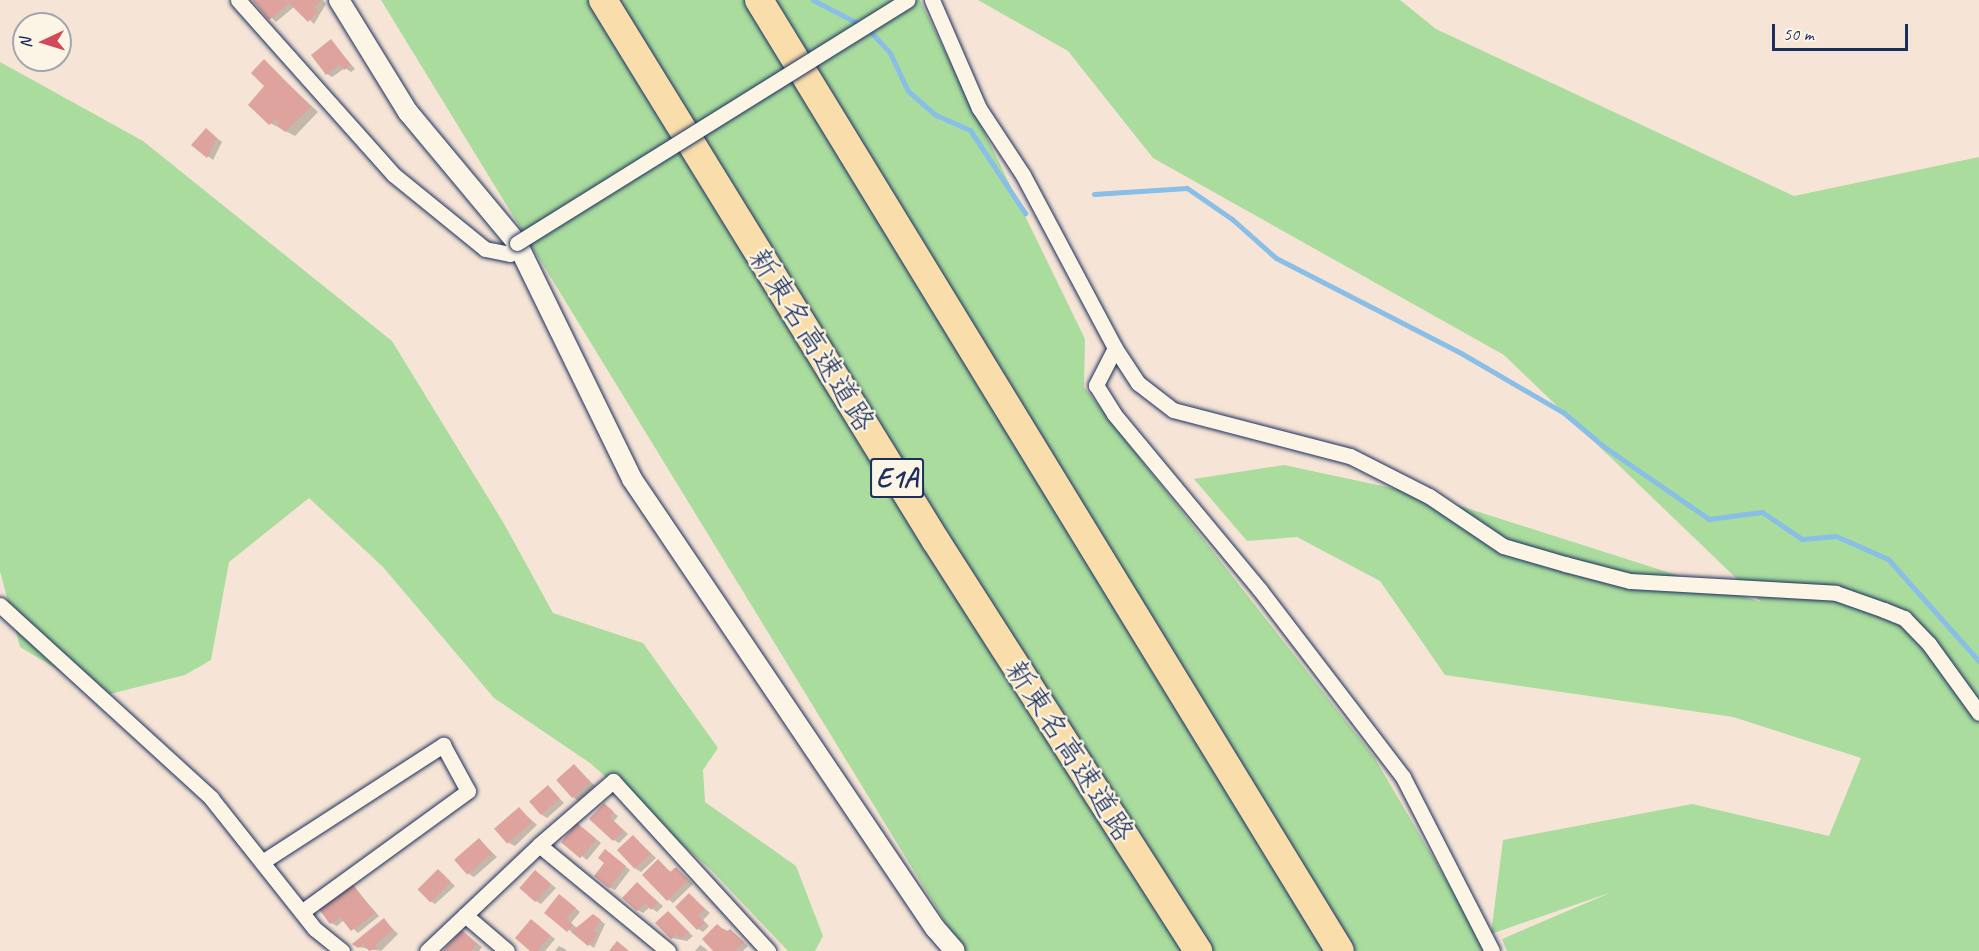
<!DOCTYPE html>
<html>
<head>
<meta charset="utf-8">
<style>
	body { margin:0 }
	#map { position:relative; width:1979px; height:951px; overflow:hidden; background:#f6e5d6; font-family:Caveat,"Klee One",sans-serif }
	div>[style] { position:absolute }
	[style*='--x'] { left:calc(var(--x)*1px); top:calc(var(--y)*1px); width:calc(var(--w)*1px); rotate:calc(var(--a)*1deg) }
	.green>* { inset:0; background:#aadc9e }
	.shadow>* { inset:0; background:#0003 }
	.stream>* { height:5px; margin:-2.5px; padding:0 2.5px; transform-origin:2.5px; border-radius:2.5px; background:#89bee6 }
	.building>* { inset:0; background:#dda39c; transform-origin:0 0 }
	.roads { filter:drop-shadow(0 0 2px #1b2f5e) drop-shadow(0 0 2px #1b2f5e) }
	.minor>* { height:15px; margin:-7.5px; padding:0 7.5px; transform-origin:7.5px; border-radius:7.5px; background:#fcf5e5 }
	.tertiary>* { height:20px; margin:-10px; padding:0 10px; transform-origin:10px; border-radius:10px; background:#fcf5e5 }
	.motorway>* { height:28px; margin:-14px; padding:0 14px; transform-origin:14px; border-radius:14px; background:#f9deab }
	.bridges { filter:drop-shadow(0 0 2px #1b2f5e) drop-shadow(0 0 2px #1b2f5e) }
	.minor-bridge>* { height:15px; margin:-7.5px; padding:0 7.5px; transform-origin:7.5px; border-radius:7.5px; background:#fcf5e5 }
	span { translate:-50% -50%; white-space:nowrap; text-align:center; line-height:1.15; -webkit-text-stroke:4.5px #fcf5e5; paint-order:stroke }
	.shield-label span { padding:2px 4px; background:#fcf5e5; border:2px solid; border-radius:4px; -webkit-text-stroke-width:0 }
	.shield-label { font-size:28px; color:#1b2f5e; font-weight:700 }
	.street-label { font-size:30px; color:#1b2f5e }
	.north { position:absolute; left:12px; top:12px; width:60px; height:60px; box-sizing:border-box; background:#fcf5e5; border:2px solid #a2a6af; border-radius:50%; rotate:266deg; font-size:16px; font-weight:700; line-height:24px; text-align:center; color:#1b2f5e }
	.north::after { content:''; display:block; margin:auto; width:21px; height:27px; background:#d1495b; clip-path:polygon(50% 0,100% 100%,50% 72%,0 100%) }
	.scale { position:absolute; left:1772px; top:24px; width:136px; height:27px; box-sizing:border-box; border:3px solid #1b2f5e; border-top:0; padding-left:8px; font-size:18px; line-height:21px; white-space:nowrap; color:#1b2f5e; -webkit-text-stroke:4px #fcf5e5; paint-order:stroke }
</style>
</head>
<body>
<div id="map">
	<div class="green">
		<i style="clip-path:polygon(381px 0,920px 0,1085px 339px,1084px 387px,1374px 757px,1488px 951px,963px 951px)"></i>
		<i style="clip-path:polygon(978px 0,1400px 0,1436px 29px,1794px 196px,1979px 157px,1979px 951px,1507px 951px,1502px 939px,1612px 892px,1491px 934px,1503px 840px,1692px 804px,1829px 836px,1861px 758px,1733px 717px,1445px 675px,1380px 581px,1297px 537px,1247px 541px,1194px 479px,1284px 465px,1429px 496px,1761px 602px,1504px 355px,1153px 158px,1068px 51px)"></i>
		<i style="clip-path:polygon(0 62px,143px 141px,392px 341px,503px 522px,553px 613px,643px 643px,718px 748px,703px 770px,705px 802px,796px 866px,823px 936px,815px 951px,788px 951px,711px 870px,590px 763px,494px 698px,383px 567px,309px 498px,229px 562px,211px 660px,185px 675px,102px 696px,20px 647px,0 571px)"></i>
	</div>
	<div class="shadow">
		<i style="clip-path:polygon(254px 0,323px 0,326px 4px,314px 24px,295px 6px,276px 22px)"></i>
		<i style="clip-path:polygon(331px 41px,355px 69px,351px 72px,345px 68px,332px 77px,327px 74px)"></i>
		<i style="clip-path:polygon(264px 61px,318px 112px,295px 136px,270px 123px)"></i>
		<i style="clip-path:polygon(206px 130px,222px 142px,213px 160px,193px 145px)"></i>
		<i style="clip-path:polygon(574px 765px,595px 786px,578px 801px,573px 797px)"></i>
		<i style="clip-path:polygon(548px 787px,564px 803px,547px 818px,541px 814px)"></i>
		<i style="clip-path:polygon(604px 805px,618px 816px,614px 821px,628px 834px,619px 843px,614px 840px)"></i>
		<i style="clip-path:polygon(519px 809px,537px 825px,515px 846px,509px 843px)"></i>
		<i style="clip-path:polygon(583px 828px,601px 843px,587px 860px,563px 842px)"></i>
		<i style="clip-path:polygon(633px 836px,656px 858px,641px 872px,636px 869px)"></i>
		<i style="clip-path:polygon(479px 840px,497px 857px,474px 877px,469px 874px)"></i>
		<i style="clip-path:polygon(610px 854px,630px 870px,615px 890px,609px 887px)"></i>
		<i style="clip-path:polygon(658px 861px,672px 873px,676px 869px,681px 872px,693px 884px,673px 903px,668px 899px)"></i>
		<i style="clip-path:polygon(439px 871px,455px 886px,435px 904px,430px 901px)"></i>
		<i style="clip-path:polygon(535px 871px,556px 888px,541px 904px,536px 901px)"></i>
		<i style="clip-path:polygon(351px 884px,379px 916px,358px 933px,344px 920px,337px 926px,331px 923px)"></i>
		<i style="clip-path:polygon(637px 884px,663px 906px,657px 912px,650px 907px,643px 913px,638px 910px)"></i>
		<i style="clip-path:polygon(689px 895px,710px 913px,703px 920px,709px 926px,703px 932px,698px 929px)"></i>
		<i style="clip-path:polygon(565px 899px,580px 912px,571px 923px,577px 928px,599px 919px,605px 924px,594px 948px,546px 913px)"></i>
		<i style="clip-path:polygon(668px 913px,693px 936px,687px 941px,672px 938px)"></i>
		<i style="clip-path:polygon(384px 920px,398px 934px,381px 951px,358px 947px)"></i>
		<i style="clip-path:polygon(536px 924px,555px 939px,545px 951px,533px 951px)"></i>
		<i style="clip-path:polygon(717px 926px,735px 934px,748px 946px,743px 951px,716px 951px)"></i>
		<i style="clip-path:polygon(463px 932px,482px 947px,479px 951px,445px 951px)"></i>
		<i style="clip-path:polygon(700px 945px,705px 948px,708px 951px,695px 951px)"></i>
		<i style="clip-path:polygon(559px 946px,565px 949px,567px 951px,555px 951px)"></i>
	</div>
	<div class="stream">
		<i style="--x:813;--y:0;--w:61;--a:27.4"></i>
		<i style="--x:867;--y:28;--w:34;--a:47"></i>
		<i style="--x:890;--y:53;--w:42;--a:64.7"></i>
		<i style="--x:908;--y:91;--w:37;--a:41"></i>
		<i style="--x:936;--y:115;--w:37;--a:24"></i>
		<i style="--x:970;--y:130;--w:100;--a:56.5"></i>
		<i style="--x:1094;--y:194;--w:93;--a:-3.7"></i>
		<i style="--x:1187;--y:188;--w:55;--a:34.6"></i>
		<i style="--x:1232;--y:219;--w:59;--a:41.6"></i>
		<i style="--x:1276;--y:258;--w:208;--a:27.2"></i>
		<i style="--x:1461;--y:353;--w:119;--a:30.2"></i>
		<i style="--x:1564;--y:413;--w:51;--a:40.2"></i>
		<i style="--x:1603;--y:446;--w:129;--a:34.6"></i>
		<i style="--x:1709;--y:519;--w:53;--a:-7.5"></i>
		<i style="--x:1762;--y:512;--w:48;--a:34"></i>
		<i style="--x:1802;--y:539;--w:34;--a:-5"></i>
		<i style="--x:1836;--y:536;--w:57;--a:23.9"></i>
		<i style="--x:1888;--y:559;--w:137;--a:48.3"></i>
	</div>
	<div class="building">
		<i style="clip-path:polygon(252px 0,285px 0,288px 4px,269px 20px)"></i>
		<i style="clip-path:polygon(286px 0,322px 0,314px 7px,318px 11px,308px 22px)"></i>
		<i style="clip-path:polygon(331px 39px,351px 65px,344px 70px,340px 64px,326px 75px,311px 55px)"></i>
		<i style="clip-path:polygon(264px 59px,311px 107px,285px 132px,278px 126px,279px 121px,275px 120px,269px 125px,248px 105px,264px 86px,251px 73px)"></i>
		<i style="clip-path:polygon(206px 128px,217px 138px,207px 158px,191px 145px)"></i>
		<i style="left:574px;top:764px;width:24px;height:24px;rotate:48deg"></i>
		<i style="left:548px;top:785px;width:18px;height:25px;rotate:49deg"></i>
		<i style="clip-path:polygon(604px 803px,614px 812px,609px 817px,623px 830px,613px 841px,589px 819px)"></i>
		<i style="left:519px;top:807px;width:20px;height:33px;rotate:49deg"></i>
		<i style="left:577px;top:823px;width:25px;height:25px;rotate:40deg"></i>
		<i style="left:633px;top:835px;width:26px;height:22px;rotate:47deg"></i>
		<i style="left:479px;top:838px;width:20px;height:33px;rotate:49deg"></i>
		<i style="clip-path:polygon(605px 849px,626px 866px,609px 888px,594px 876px,604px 863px,598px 858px)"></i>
		<i style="clip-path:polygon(658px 859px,670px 872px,676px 867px,688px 880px,667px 901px,642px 875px)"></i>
		<i style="left:438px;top:869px;width:18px;height:29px;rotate:45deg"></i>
		<i style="left:535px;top:870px;width:21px;height:24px;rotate:41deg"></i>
		<i style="clip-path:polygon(351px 882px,375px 913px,351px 931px,340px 917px,330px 924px,318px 908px)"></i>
		<i style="clip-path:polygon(637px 882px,658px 902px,651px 910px,645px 903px,637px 911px,622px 898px)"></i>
		<i style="clip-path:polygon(689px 893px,705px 909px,698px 916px,705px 922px,697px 930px,675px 907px)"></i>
		<i style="clip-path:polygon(559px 894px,576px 908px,566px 919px,573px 925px,567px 932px,544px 913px)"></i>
		<i style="clip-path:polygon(668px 911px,689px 932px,681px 939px,676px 934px,671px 939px,655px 923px)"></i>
		<i style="clip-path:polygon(593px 914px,601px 920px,593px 930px,598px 934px,588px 946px,571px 932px)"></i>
		<i style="clip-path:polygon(384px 918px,393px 930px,375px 945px,378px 948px,369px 951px,363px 944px,358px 948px,352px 944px)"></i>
		<i style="clip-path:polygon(531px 919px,550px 935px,537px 951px,530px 951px,515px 938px)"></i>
		<i style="clip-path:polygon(717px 924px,726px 932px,730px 929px,744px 942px,735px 951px,713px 951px,702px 939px)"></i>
		<i style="clip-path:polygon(462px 930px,477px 944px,471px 951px,443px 951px)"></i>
		<i style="clip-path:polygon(617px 941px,629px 951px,609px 951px)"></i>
	</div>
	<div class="roads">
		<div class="minor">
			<i style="--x:238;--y:0;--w:234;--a:48.3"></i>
			<i style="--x:394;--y:175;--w:117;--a:39.1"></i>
			<i style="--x:485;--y:249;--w:25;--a:11"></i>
			<i style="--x:510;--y:254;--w:13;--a:-58"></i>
			<i style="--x:932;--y:0;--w:118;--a:66.5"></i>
			<i style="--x:979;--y:108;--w:80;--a:56.7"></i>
			<i style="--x:1023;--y:175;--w:196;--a:62"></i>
			<i style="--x:1115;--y:348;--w:42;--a:56.7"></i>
			<i style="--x:1138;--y:383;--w:44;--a:37.6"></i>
			<i style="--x:1173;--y:410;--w:183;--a:14.6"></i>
			<i style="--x:1350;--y:456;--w:89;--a:26.9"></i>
			<i style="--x:1429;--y:496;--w:89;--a:34"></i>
			<i style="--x:1503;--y:546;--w:65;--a:16.2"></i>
			<i style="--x:1565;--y:564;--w:67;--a:14.7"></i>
			<i style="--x:1630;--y:581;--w:206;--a:3.3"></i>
			<i style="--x:1836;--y:593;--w:51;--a:19.5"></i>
			<i style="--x:1884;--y:610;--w:22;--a:22"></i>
			<i style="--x:1904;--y:618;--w:36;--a:46"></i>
			<i style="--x:1929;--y:644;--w:85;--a:54.1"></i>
			<i style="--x:1115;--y:348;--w:42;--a:117.2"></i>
			<i style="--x:1096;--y:385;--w:34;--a:58"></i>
			<i style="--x:1114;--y:414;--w:229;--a:50.3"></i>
			<i style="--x:1260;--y:590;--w:235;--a:52.6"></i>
			<i style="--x:1403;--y:777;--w:195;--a:62.9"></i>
			<i style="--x:0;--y:605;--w:286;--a:42.4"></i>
			<i style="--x:211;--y:798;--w:167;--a:51.6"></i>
			<i style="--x:315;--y:929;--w:35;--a:39"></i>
			<i style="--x:539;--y:845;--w:167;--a:39.4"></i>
			<i style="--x:262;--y:862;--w:216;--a:-32.9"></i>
			<i style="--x:443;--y:745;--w:52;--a:61.5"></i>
			<i style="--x:468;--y:791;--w:204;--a:144"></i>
			<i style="--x:465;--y:915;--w:55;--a:40.6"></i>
			<i style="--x:427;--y:951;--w:154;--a:-43.4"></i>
			<i style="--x:539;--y:845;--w:98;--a:-40.9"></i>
			<i style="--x:613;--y:781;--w:230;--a:47.6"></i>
		</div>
		<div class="tertiary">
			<i style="--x:339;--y:0;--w:132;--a:58.4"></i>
			<i style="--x:408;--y:112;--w:170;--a:50.2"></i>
			<i style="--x:517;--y:243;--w:263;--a:64"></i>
			<i style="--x:632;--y:479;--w:542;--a:55.99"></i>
			<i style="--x:935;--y:928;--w:30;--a:49"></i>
		</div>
		<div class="motorway">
			<i style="--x:603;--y:0;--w:635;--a:58.39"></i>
			<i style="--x:936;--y:541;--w:487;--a:57.4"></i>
			<i style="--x:759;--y:0;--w:1114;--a:58.58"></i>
		</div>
	</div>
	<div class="bridges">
		<div class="minor-bridge">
			<i style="--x:517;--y:243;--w:460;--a:-31.9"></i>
		</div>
	</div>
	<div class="shield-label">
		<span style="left:897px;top:478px">E1A</span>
	</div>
	<div class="street-label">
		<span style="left:812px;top:340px;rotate:58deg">新東名高速道路</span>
		<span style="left:1070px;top:751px;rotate:57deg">新東名高速道路</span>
	</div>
	<div class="north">N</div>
	<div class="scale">50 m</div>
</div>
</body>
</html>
